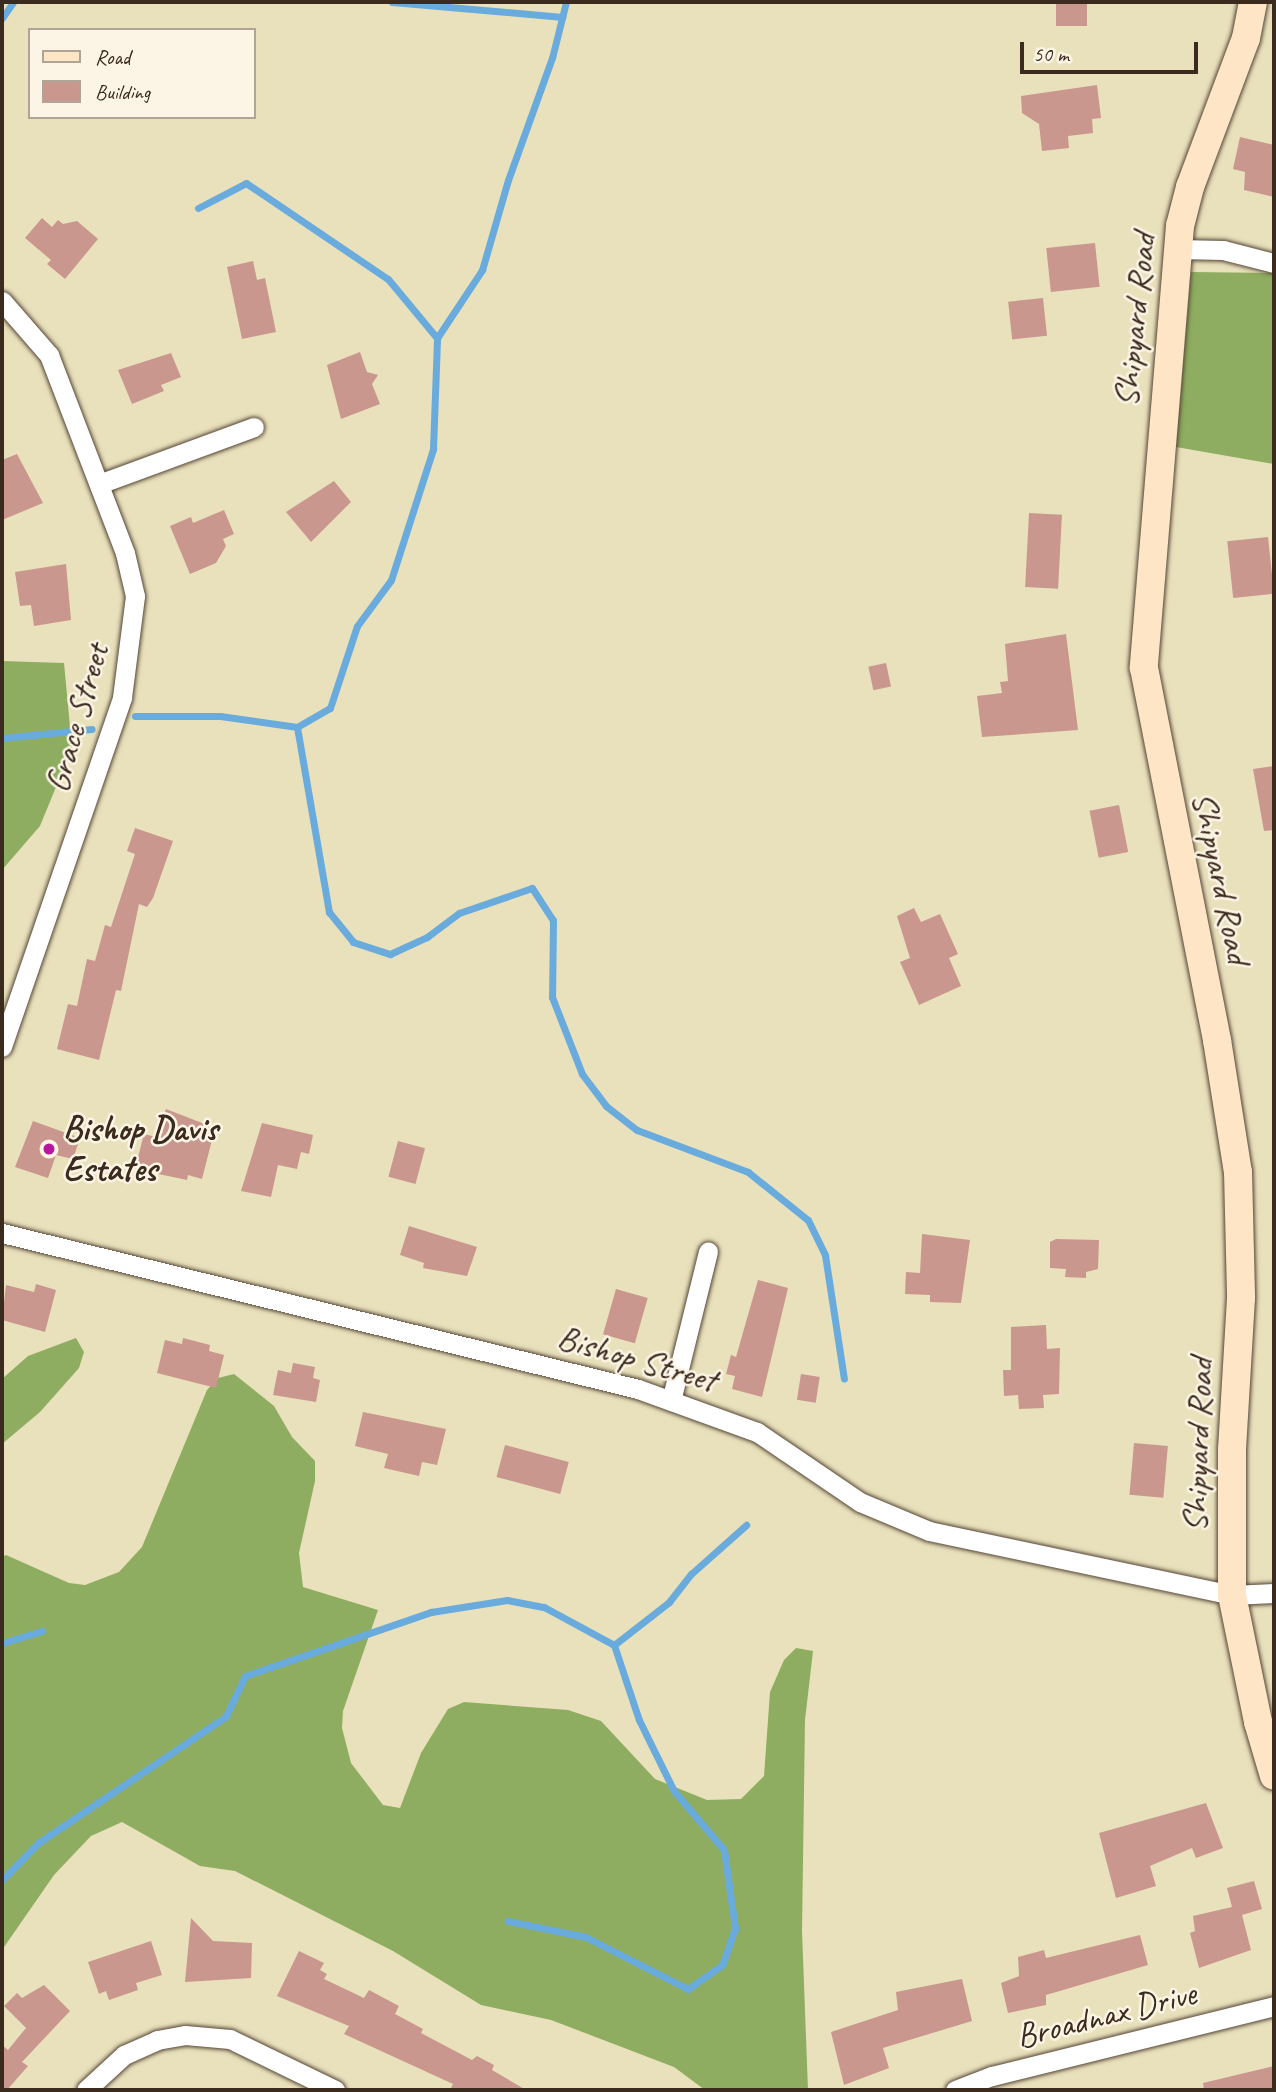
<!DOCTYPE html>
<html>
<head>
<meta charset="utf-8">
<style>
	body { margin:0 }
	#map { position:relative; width:1276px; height:2092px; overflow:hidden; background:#e9e1bc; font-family:Caveat,sans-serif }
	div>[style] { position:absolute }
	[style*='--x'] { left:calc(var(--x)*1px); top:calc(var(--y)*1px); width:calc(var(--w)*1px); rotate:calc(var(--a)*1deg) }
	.forest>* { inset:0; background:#8ead60 }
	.stream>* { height:7px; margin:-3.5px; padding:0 3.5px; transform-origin:3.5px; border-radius:3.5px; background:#69abdd }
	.building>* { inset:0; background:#c9978d; transform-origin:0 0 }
	.roads { filter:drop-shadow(0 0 2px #554536) drop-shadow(0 0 2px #554536) }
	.street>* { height:19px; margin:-9.5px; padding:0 9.5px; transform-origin:9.5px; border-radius:9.5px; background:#fff }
	.secondary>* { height:28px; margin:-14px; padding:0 14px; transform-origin:14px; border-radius:14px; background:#fde5c5 }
	.dots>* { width:19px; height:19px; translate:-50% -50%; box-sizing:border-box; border:4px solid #fcf5e5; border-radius:50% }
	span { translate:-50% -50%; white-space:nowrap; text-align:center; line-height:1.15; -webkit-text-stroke:5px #fcf5e5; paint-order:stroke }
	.street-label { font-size:35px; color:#3b2a1e }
	.poi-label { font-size:35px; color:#3b2a1e; font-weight:700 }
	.left { translate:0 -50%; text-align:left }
	.frame { position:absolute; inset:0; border:4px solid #3b2a1e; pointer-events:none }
	.legend { position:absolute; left:28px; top:28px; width:228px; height:91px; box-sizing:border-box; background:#fcf5e5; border:2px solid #afa495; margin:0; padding:9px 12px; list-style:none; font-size:21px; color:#3b2a1e }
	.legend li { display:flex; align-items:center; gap:14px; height:35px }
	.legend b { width:35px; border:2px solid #afa495 }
	.scale { position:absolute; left:1020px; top:42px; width:178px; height:32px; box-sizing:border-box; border:4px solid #3b2a1e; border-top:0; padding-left:9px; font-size:21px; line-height:24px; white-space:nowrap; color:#3b2a1e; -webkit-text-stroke:5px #fcf5e5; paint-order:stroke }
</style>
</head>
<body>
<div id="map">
	<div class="forest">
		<i style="clip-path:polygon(1191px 272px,1274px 273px,1274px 464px,1176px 447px)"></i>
		<i style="clip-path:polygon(2px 661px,64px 663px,72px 748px,40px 826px,2px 870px)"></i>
		<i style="clip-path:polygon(76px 1338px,84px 1352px,79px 1368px,40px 1412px,2px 1444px,2px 1379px,28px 1356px)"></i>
		<i style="clip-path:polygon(234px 1374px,274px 1406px,292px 1437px,315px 1461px,315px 1481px,299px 1553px,303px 1587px,378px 1610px,343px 1711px,342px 1728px,351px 1763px,383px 1805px,400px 1808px,421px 1753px,448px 1709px,464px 1702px,568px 1710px,601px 1721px,655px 1779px,707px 1800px,741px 1799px,764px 1776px,770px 1692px,784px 1660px,796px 1648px,813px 1651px,805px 1720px,802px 1931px,808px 2090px,705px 2090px,674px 2067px,551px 2020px,481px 2005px,393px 1951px,235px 1871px,200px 1866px,122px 1822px,91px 1836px,54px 1875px,2px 1950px,2px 1557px,6px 1555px,69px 1583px,85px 1585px,119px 1572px,142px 1547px,207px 1390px,218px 1378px)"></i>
	</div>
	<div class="stream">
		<i style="--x:392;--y:2;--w:171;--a:5"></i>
		<i style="--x:2;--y:18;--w:19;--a:-55"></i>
		<i style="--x:198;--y:208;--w:54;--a:-27.5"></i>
		<i style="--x:246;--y:183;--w:171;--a:34.1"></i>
		<i style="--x:388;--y:279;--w:77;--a:50.3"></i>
		<i style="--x:135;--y:716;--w:85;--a:0"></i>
		<i style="--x:220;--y:716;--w:78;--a:8.1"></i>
		<i style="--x:297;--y:727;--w:38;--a:-30"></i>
		<i style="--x:330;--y:708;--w:86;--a:-71.8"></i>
		<i style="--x:357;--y:626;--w:57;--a:-53.5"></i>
		<i style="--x:391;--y:580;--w:138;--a:-72.2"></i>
		<i style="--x:433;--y:449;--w:111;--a:-87.9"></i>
		<i style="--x:437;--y:338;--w:82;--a:-56.5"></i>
		<i style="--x:482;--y:270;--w:94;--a:-73.9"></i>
		<i style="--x:508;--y:180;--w:130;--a:-70.2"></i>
		<i style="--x:552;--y:58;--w:58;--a:-76"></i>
		<i style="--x:297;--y:727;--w:188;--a:80.2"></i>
		<i style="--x:329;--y:912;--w:38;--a:51"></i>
		<i style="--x:353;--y:942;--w:39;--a:18"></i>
		<i style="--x:390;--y:954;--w:41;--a:-24.7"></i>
		<i style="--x:427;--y:937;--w:40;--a:-37"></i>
		<i style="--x:459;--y:913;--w:77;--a:-18.9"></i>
		<i style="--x:532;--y:888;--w:38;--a:57"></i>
		<i style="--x:553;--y:920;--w:77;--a:90.7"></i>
		<i style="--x:552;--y:997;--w:83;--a:68.7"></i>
		<i style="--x:582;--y:1074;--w:40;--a:53"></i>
		<i style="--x:606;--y:1106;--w:39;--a:38"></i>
		<i style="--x:637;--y:1130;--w:119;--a:20.7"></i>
		<i style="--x:748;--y:1172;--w:77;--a:38.7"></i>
		<i style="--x:808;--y:1220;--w:39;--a:64"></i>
		<i style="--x:825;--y:1255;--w:125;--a:81.3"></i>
		<i style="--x:2;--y:738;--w:90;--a:-5.7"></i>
		<i style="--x:2;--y:1643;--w:42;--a:-16.7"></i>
		<i style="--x:614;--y:1645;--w:70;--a:-38"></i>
		<i style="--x:669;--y:1602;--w:36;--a:-52"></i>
		<i style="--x:691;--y:1574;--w:74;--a:-41.7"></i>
		<i style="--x:2;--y:1880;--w:52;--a:-45.8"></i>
		<i style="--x:38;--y:1843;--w:227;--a:-34"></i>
		<i style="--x:226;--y:1716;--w:44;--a:-64.6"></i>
		<i style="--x:245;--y:1676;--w:197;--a:-19"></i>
		<i style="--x:431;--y:1612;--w:77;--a:-9"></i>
		<i style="--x:507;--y:1600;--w:38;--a:11"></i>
		<i style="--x:544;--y:1607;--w:80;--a:28.5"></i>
		<i style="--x:614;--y:1645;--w:79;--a:71.6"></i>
		<i style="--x:639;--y:1720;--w:79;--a:63.8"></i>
		<i style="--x:674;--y:1791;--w:77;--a:49.7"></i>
		<i style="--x:724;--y:1850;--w:79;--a:82"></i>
		<i style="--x:735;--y:1928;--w:39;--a:109"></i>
		<i style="--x:722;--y:1965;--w:42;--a:144.8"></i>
		<i style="--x:688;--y:1989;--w:114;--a:-153"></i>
		<i style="--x:586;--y:1937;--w:80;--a:-168.4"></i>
	</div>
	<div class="building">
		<i style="left:1056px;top:2px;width:31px;height:24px"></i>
		<i style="clip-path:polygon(1097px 85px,1101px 118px,1092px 119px,1093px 133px,1068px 136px,1069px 148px,1042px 151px,1039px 124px,1022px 113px,1021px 96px)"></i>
		<i style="clip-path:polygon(1240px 137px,1274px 145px,1274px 197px,1244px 190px,1245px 172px,1233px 169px)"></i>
		<i style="clip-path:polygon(42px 218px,52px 227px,58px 220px,63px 224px,77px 221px,98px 239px,65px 279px,47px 264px,51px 260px,25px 238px)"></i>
		<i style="left:1095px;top:243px;width:44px;height:49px;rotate:84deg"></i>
		<i style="clip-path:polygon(253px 261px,257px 280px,265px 278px,276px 332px,242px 339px,227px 267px)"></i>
		<i style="left:1043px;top:298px;width:38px;height:35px;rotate:84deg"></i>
		<i style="clip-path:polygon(360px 352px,367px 372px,378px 375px,372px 384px,380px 404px,341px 419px,327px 365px)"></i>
		<i style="clip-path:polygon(171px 353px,181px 377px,161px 385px,164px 391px,132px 404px,118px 370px)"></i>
		<i style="clip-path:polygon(17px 454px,43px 503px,2px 520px,2px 460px)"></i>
		<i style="clip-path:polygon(334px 481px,351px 502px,311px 542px,286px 512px)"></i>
		<i style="clip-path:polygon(224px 510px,234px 534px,223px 539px,226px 546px,216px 563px,190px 574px,170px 526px,191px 517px,193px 523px)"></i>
		<i style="left:1029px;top:513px;width:33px;height:74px;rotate:3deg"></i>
		<i style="left:1268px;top:537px;width:57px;height:41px;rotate:84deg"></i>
		<i style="clip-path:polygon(66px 564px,71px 620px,34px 626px,31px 605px,20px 606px,15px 572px)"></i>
		<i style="clip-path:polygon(1066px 634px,1078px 730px,982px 737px,977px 696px,1002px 693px,1000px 682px,1008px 681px,1005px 644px)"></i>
		<i style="left:886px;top:663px;width:24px;height:18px;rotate:78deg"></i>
		<i style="clip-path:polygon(1274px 766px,1274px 830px,1264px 831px,1253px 769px)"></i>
		<i style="left:1119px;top:805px;width:48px;height:30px;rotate:79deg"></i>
		<i style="clip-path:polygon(135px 828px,173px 841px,153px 898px,147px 907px,139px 904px,121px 991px,116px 990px,99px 1060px,57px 1049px,68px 1004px,77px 1006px,87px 959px,95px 961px,105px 925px,111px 927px,135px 854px,127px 851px)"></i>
		<i style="clip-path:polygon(914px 908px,921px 922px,940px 914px,958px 954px,949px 958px,961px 986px,919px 1005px,900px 962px,910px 958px,897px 916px)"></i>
		<i style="clip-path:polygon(166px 1109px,215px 1128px,202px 1179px,188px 1175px,187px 1180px,135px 1169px,144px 1134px,156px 1137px)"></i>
		<i style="clip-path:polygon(33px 1121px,80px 1138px,73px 1159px,56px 1155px,48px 1178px,15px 1167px)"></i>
		<i style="clip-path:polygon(262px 1123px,313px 1135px,309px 1154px,301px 1152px,297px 1169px,278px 1165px,271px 1197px,241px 1191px)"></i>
		<i style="left:398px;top:1141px;width:28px;height:37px;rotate:15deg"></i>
		<i style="clip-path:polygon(409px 1226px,477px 1247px,467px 1276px,423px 1268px,424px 1263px,400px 1255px)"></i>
		<i style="clip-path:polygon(922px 1234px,970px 1240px,961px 1303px,930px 1302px,930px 1295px,905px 1294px,906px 1272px,920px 1273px)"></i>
		<i style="clip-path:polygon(1056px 1239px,1099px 1240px,1098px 1269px,1086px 1272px,1086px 1278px,1065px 1277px,1066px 1269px,1050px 1268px,1050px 1242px)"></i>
		<i style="clip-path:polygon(758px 1280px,788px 1288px,762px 1397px,732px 1389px,735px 1376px,726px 1374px,731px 1355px,736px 1357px)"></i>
		<i style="clip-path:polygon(36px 1284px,56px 1290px,45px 1332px,2px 1320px,6px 1285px,34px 1292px)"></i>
		<i style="left:616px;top:1289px;width:33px;height:47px;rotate:16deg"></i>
		<i style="clip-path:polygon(1046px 1325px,1047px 1349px,1060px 1348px,1059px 1394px,1043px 1395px,1044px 1408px,1019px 1409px,1018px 1395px,1004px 1396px,1003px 1370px,1011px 1370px,1011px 1327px)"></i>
		<i style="clip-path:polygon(183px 1338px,210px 1345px,209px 1351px,224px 1355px,216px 1388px,157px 1373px,165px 1340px,182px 1344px)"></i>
		<i style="clip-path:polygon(293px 1363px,315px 1367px,313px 1378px,320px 1380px,316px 1402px,273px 1395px,278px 1370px,291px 1373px)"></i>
		<i style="left:801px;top:1374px;width:19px;height:26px;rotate:9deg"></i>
		<i style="clip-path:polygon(363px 1412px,446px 1429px,437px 1465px,422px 1462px,419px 1476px,384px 1468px,388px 1454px,355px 1446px)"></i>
		<i style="left:1134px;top:1443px;width:34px;height:52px;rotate:5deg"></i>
		<i style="left:505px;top:1445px;width:66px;height:33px;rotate:15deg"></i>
		<i style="clip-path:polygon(1206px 1803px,1223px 1848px,1196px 1858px,1192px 1848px,1150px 1866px,1156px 1886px,1116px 1898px,1099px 1833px)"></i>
		<i style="clip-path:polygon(1254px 1881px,1262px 1909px,1242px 1915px,1251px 1950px,1199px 1968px,1190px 1933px,1195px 1931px,1193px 1916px,1232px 1907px,1227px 1888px)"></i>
		<i style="clip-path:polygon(191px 1918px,213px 1941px,252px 1943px,251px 1978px,185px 1982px)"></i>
		<i style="clip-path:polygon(1140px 1935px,1148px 1965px,1046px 1995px,1046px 2005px,1008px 2013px,1001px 1983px,1019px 1976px,1018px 1957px,1044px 1950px,1046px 1958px)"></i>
		<i style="clip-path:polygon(151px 1941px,162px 1975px,136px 1983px,138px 1990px,109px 2000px,106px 1991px,99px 1994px,88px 1962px)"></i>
		<i style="clip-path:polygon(299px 1951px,324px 1963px,320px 1970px,327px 1974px,324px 1979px,364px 1998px,369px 1990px,399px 2006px,395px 2014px,423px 2029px,421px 2033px,472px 2060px,477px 2056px,494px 2065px,492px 2070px,526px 2090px,450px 2090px,453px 2084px,344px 2034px,349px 2026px,277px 1996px)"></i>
		<i style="clip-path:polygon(962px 1979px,972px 2021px,883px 2048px,889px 2068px,844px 2085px,831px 2032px,898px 2010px,896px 1992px)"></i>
		<i style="clip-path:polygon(44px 1985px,70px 2011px,22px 2062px,28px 2066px,7px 2090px,2px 2090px,2px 2045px,8px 2050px,26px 2028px,4px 2006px,17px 1993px,22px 1998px)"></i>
		<i style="clip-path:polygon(1274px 2066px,1274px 2090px,1204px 2090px,1203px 2083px)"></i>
	</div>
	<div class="roads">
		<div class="street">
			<i style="--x:1177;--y:249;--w:46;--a:1.2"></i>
			<i style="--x:1223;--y:250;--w:53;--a:14.3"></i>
			<i style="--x:2;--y:301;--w:72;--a:49"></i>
			<i style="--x:49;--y:355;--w:212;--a:69"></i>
			<i style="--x:125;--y:553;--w:44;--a:76.9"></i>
			<i style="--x:135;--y:596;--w:103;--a:97.3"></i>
			<i style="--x:122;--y:698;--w:369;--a:109"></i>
			<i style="--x:99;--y:484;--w:165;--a:-20.2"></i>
			<i style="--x:2;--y:1233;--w:655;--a:13.78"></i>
			<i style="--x:638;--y:1389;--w:127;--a:19.9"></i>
			<i style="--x:757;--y:1432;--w:125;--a:34.2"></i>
			<i style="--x:860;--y:1502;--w:75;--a:22.8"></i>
			<i style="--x:929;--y:1531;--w:310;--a:11.9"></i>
			<i style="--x:1232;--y:1595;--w:42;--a:-2.7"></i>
			<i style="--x:671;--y:1401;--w:154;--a:-76.1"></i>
			<i style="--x:86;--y:2090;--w:52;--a:-42.6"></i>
			<i style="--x:124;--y:2055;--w:36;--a:-24"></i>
			<i style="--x:157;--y:2040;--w:28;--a:-10"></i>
			<i style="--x:185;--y:2035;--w:45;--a:5.1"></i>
			<i style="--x:230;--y:2039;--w:117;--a:25.9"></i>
			<i style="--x:955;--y:2090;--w:40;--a:-21"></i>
			<i style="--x:992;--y:2076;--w:291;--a:-13.9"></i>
		</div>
		<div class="secondary">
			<i style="--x:1253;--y:2;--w:37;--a:101"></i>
			<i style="--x:1246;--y:38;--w:159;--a:110.6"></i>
			<i style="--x:1190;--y:187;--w:40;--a:104.4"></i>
			<i style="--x:1180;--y:226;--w:443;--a:94.7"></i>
			<i style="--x:1144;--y:668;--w:379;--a:78.9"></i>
			<i style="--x:1217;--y:1040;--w:134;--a:81"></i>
			<i style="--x:1238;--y:1172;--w:126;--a:88.6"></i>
			<i style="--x:1241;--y:1298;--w:152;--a:93.4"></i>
			<i style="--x:1232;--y:1450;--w:145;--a:90"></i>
			<i style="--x:1232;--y:1595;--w:130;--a:78.4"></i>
			<i style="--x:1258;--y:1722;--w:56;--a:73.5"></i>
		</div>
	</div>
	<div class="dots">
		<i style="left:49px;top:1149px;background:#b5179e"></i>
	</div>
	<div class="street-label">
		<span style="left:1135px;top:320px;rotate:-84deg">Shipyard Road</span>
		<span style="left:77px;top:718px;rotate:-74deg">Grace Street</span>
		<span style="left:1221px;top:878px;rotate:78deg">Shipyard Road</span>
		<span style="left:637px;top:1359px;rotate:16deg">Bishop Street</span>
		<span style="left:1198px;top:1445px;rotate:-88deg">Shipyard Road</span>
		<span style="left:1106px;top:2015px;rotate:-14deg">Broadnax Drive</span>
	</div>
	<div class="poi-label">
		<span class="left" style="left:63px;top:1149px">Bishop Davis<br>Estates</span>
	</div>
	<div class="frame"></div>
	<ul class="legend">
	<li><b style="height:9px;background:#fde5c5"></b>Road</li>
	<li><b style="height:19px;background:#c9978d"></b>Building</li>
	</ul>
	<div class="scale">50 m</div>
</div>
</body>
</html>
